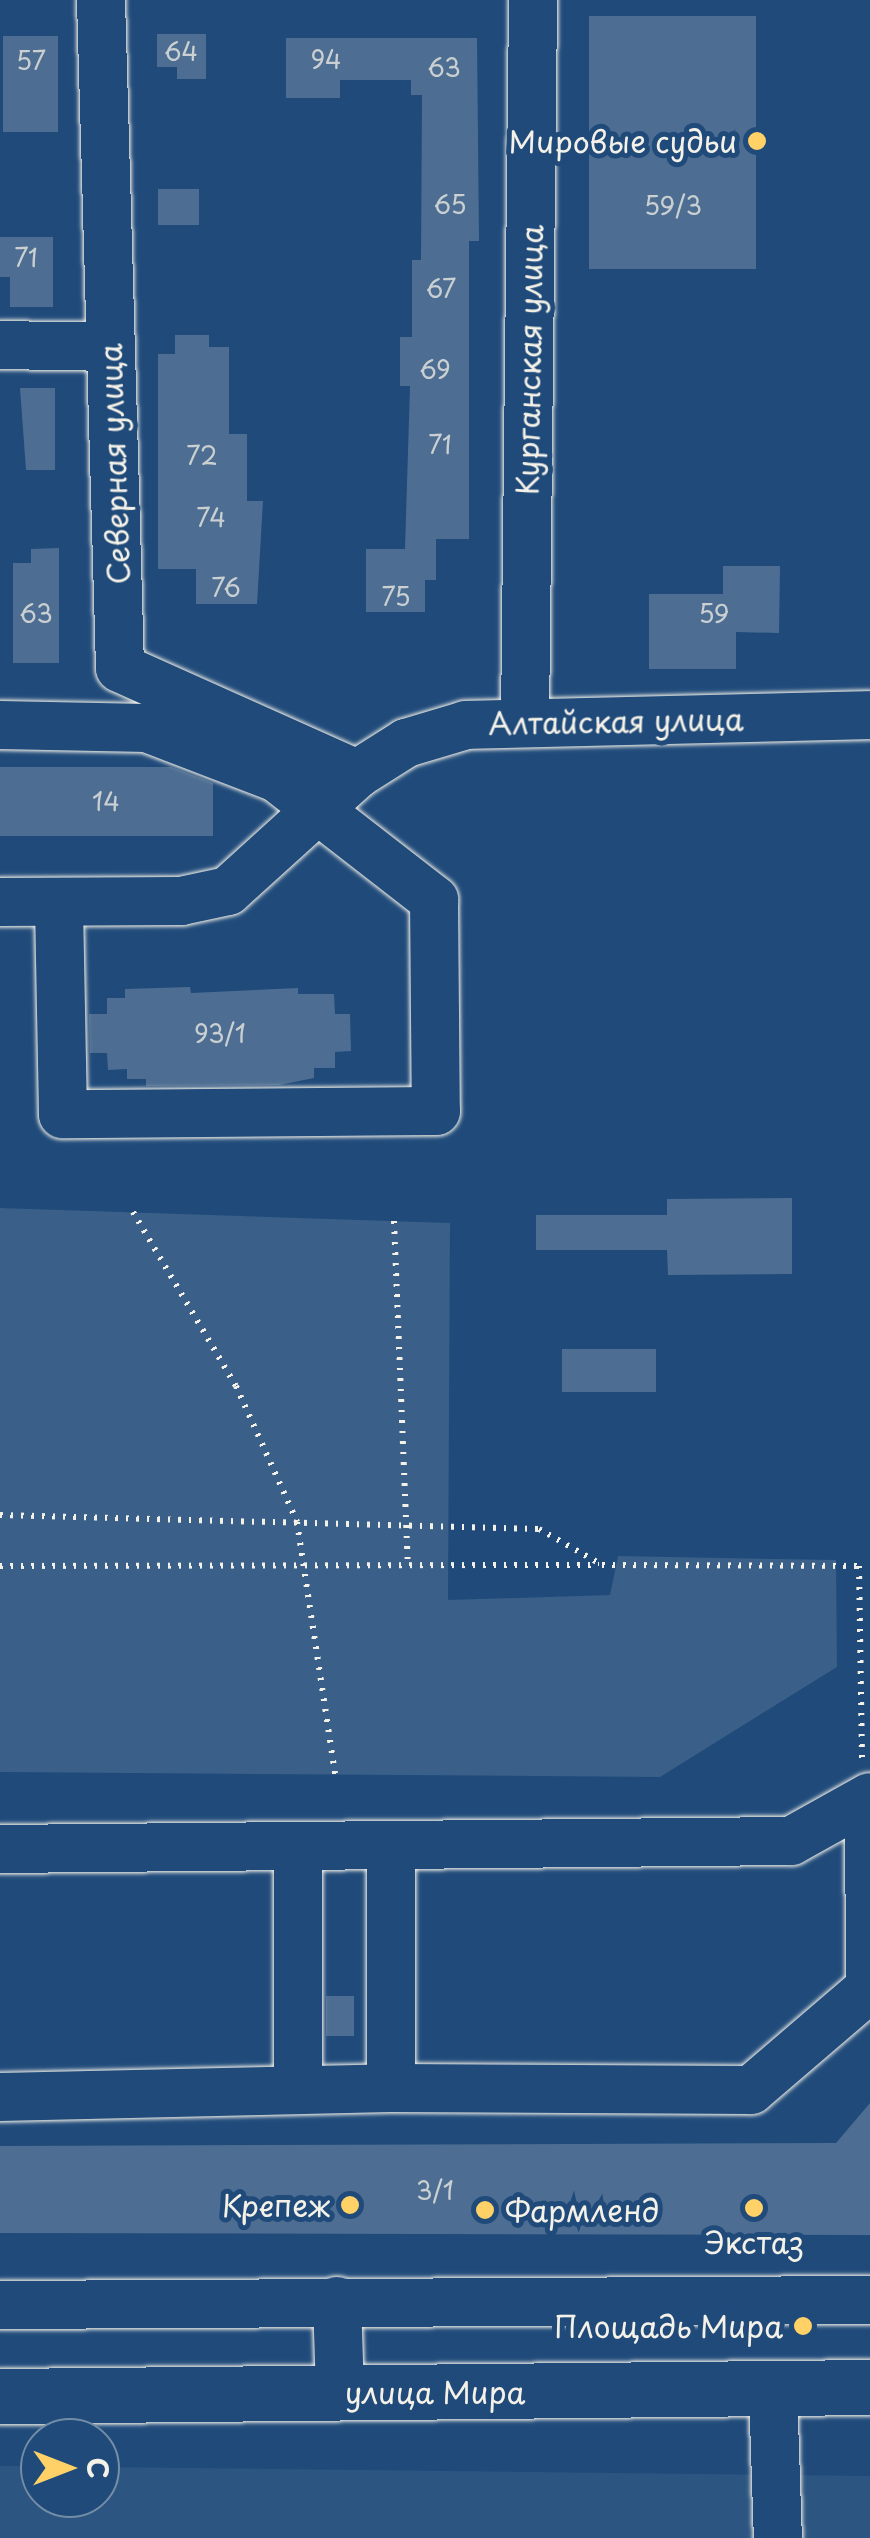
<!DOCTYPE html>
<html>
<head>
<meta charset="utf-8">
<style>
	body { margin:0 }
	#map { position:relative; width:870px; height:2538px; overflow:hidden; background:#1f4a7a; font-family:"Playpen Sans",sans-serif }
	div>[style] { position:absolute }
	[style*='--x'] { left:calc(var(--x)*1px); top:calc(var(--y)*1px); width:calc(var(--w)*1px); rotate:calc(var(--a)*1deg) }
	.built>* { inset:0; background:#2d5581 }
	.green>* { inset:0; background:#3a5f88 }
	.building>* { inset:0; background:#4d6e92; transform-origin:0 0 }
	.path>* { height:6px; margin-top:-3px; transform-origin:0; background:repeating-linear-gradient(90deg,#f4f1e8 0 2.5px,transparent 0 10.5px) }
	.roads { filter:drop-shadow(0 0 2px #f4f1e8) drop-shadow(0 0 2px #f4f1e8) }
	.minor>* { height:48px; margin:-24px; padding:0 24px; transform-origin:24px; border-radius:24px; background:#1f4a7a }
	.major>* { height:55px; margin:-27.5px; padding:0 27.5px; transform-origin:27.5px; border-radius:27.5px; background:#1f4a7a }
	.dots>* { width:28px; height:28px; translate:-50% -50%; box-sizing:border-box; border:5px solid #1f4a7a; border-radius:50% }
	span { translate:-50% -50%; white-space:nowrap; text-align:center; line-height:1.15; -webkit-text-stroke:10px #1f4a7a; paint-order:stroke }
	.number-label { font-size:25px; color:#cad0d2 }
	.number-label span { -webkit-text-stroke-width:0 }
	.poi-label { font-size:30px; color:#f4f1e8 }
	.right { translate:-100% -50%; text-align:right }
	.left { translate:0 -50%; text-align:left }
	.street-label { font-size:30px; color:#f4f1e8 }
	.north { position:absolute; left:20px; top:2418px; width:100px; height:100px; box-sizing:border-box; background:#1f4a7a; border:2px solid #748da6; border-radius:50%; rotate:90deg; font-size:28px; font-weight:700; line-height:40px; text-align:center; color:#f4f1e8 }
	.north::after { content:''; display:block; margin:auto; width:35px; height:45px; background:#ffd166; clip-path:polygon(50% 0,100% 100%,50% 72%,0 100%) }
</style>
</head>
<body>
<div id="map">
	<div class="built">
		<i style="clip-path:polygon(0 2466px,40px 2466px,40px 2498px,100px 2498px,100px 2467px,870px 2476px,870px 2538px,0 2538px)"></i>
	</div>
	<div class="green">
		<i style="clip-path:polygon(0 1208px,450px 1223px,448px 1600px,610px 1595px,618px 1556px,836px 1560px,837px 1667px,660px 1777px,0 1772px)"></i>
	</div>
	<div class="building">
		<i style="left:589px;top:16px;width:167px;height:253px"></i>
		<i style="clip-path:polygon(157px 34px,206px 34px,206px 79px,177px 79px,177px 67px,157px 67px)"></i>
		<i style="left:3px;top:36px;width:55px;height:96px"></i>
		<i style="clip-path:polygon(286px 38px,477px 38px,479px 241px,469px 241px,469px 539px,436px 539px,436px 580px,425px 580px,425px 612px,366px 612px,366px 549px,405px 549px,410px 386px,400px 386px,400px 337px,412px 337px,412px 260px,421px 260px,422px 95px,411px 95px,411px 80px,340px 80px,340px 98px,286px 98px)"></i>
		<i style="left:158px;top:189px;width:41px;height:36px"></i>
		<i style="clip-path:polygon(0 237px,53px 237px,53px 307px,10px 307px,10px 277px,0 277px)"></i>
		<i style="clip-path:polygon(175px 335px,209px 335px,209px 347px,229px 347px,229px 434px,247px 434px,247px 501px,263px 501px,257px 604px,196px 604px,196px 569px,158px 569px,158px 354px,175px 354px)"></i>
		<i style="clip-path:polygon(20px 388px,55px 388px,55px 470px,26px 470px)"></i>
		<i style="clip-path:polygon(59px 548px,59px 663px,13px 663px,13px 563px,31px 563px,31px 549px)"></i>
		<i style="clip-path:polygon(723px 566px,780px 566px,779px 633px,736px 632px,736px 669px,649px 669px,649px 594px,723px 594px)"></i>
		<i style="clip-path:polygon(0 767px,171px 767px,213px 783px,213px 836px,0 836px)"></i>
		<i style="clip-path:polygon(190px 987px,191px 993px,298px 988px,298px 994px,334px 994px,335px 1014px,350px 1014px,351px 1051px,335px 1052px,335px 1068px,314px 1068px,314px 1078px,279px 1085px,146px 1086px,146px 1079px,127px 1079px,127px 1069px,108px 1070px,107px 1053px,90px 1053px,89px 1014px,107px 1014px,107px 998px,125px 998px,125px 989px)"></i>
		<i style="clip-path:polygon(792px 1198px,792px 1274px,668px 1275px,667px 1250px,536px 1250px,536px 1215px,667px 1215px,667px 1199px)"></i>
		<i style="left:562px;top:1349px;width:94px;height:43px"></i>
		<i style="left:326px;top:1996px;width:28px;height:40px"></i>
		<i style="clip-path:polygon(870px 2103px,870px 2235px,0 2233px,0 2146px,836px 2143px)"></i>
	</div>
	<div class="path">
		<i style="--x:133;--y:1212;--w:202;--a:59.4"></i>
		<i style="--x:236;--y:1386;--w:149;--a:65.8"></i>
		<i style="--x:297;--y:1522;--w:255;--a:81.4"></i>
		<i style="--x:394;--y:1221;--w:344;--a:87.7"></i>
		<i style="--x:0;--y:1515;--w:539;--a:1.49"></i>
		<i style="--x:539;--y:1529;--w:73;--a:29.7"></i>
		<i style="--x:602;--y:1565;--w:257;--a:0.2"></i>
		<i style="--x:859;--y:1566;--w:197;--a:89.1"></i>
		<i style="--x:0;--y:1566;--w:599;--a:-0.1"></i>
	</div>
	<div class="roads">
		<div class="minor">
			<i style="--x:101;--y:0;--w:668;--a:88.37"></i>
			<i style="--x:120;--y:668;--w:260;--a:24.1"></i>
			<i style="--x:0;--y:345;--w:110;--a:1"></i>
			<i style="--x:525;--y:721;--w:721;--a:-89.36"></i>
			<i style="--x:0;--y:725;--w:147;--a:1.2"></i>
			<i style="--x:147;--y:728;--w:139;--a:21"></i>
			<i style="--x:277;--y:778;--w:199;--a:37.8"></i>
			<i style="--x:434;--y:900;--w:211;--a:89.5"></i>
			<i style="--x:436;--y:1111;--w:373;--a:179.5"></i>
			<i style="--x:63;--y:1114;--w:212;--a:-91.1"></i>
			<i style="--x:0;--y:902;--w:181;--a:-0.3"></i>
			<i style="--x:181;--y:901;--w:48;--a:-12"></i>
			<i style="--x:228;--y:891;--w:174;--a:-42.2"></i>
			<i style="--x:357;--y:774;--w:58;--a:-32.3"></i>
			<i style="--x:406;--y:743;--w:63;--a:-16.7"></i>
			<i style="--x:466;--y:725;--w:404;--a:-1.4"></i>
			<i style="--x:298;--y:1848;--w:242;--a:90"></i>
			<i style="--x:391;--y:1848;--w:240;--a:90"></i>
			<i style="--x:0;--y:1849;--w:791;--a:-0.58"></i>
			<i style="--x:791;--y:1841;--w:90;--a:-29.1"></i>
			<i style="--x:0;--y:2097;--w:391;--a:-1.3"></i>
			<i style="--x:391;--y:2088;--w:360;--a:0.3"></i>
			<i style="--x:751;--y:2090;--w:157;--a:-40.6"></i>
			<i style="--x:870;--y:1988;--w:190;--a:-90.3"></i>
			<i style="--x:337;--y:2301;--w:92;--a:88.1"></i>
			<i style="--x:0;--y:2305;--w:870;--a:-0.33"></i>
			<i style="--x:773;--y:2390;--w:148;--a:88.1"></i>
		</div>
		<div class="major">
			<i style="--x:0;--y:2396;--w:870;--a:-0.59"></i>
		</div>
	</div>
	<div class="dots">
		<i style="left:757px;top:141px;background:#ffd166"></i>
		<i style="left:350px;top:2205px;background:#ffd166"></i>
		<i style="left:754px;top:2208px;background:#ffd166"></i>
		<i style="left:485px;top:2210px;background:#ffd166"></i>
		<i style="left:803px;top:2326px;background:#ffd166"></i>
	</div>
	<div class="number-label">
		<span style="left:181px;top:51px">64</span>
		<span style="left:326px;top:59px">94</span>
		<span style="left:31px;top:60px">57</span>
		<span style="left:444px;top:67px">63</span>
		<span style="left:450px;top:204px">65</span>
		<span style="left:673px;top:205px">59/3</span>
		<span style="left:26px;top:257px">71</span>
		<span style="left:441px;top:288px">67</span>
		<span style="left:435px;top:369px">69</span>
		<span style="left:440px;top:444px">71</span>
		<span style="left:202px;top:455px">72</span>
		<span style="left:211px;top:517px">74</span>
		<span style="left:226px;top:587px">76</span>
		<span style="left:396px;top:596px">75</span>
		<span style="left:36px;top:613px">63</span>
		<span style="left:714px;top:613px">59</span>
		<span style="left:106px;top:801px">14</span>
		<span style="left:220px;top:1033px">93/1</span>
		<span style="left:435px;top:2190px">3/1</span>
	</div>
	<div class="poi-label">
		<span class="right" style="left:737px;top:141px">Мировые судьи</span>
		<span class="right" style="left:330px;top:2205px">Крепеж</span>
		<span class="left" style="left:505px;top:2210px">Фармленд</span>
		<span style="left:754px;top:2242px">Экстаз</span>
		<span class="right" style="left:783px;top:2326px">Площадь Мира</span>
	</div>
	<div class="street-label">
		<span style="left:529px;top:360px;rotate:-89deg">Курганская улица</span>
		<span style="left:114px;top:464px;rotate:-92deg">Северная улица</span>
		<span style="left:616px;top:721px;rotate:-1deg">Алтайская улица</span>
		<span style="left:435px;top:2392px">улица Мира</span>
	</div>
	<div class="north">С</div>
</div>
</body>
</html>
